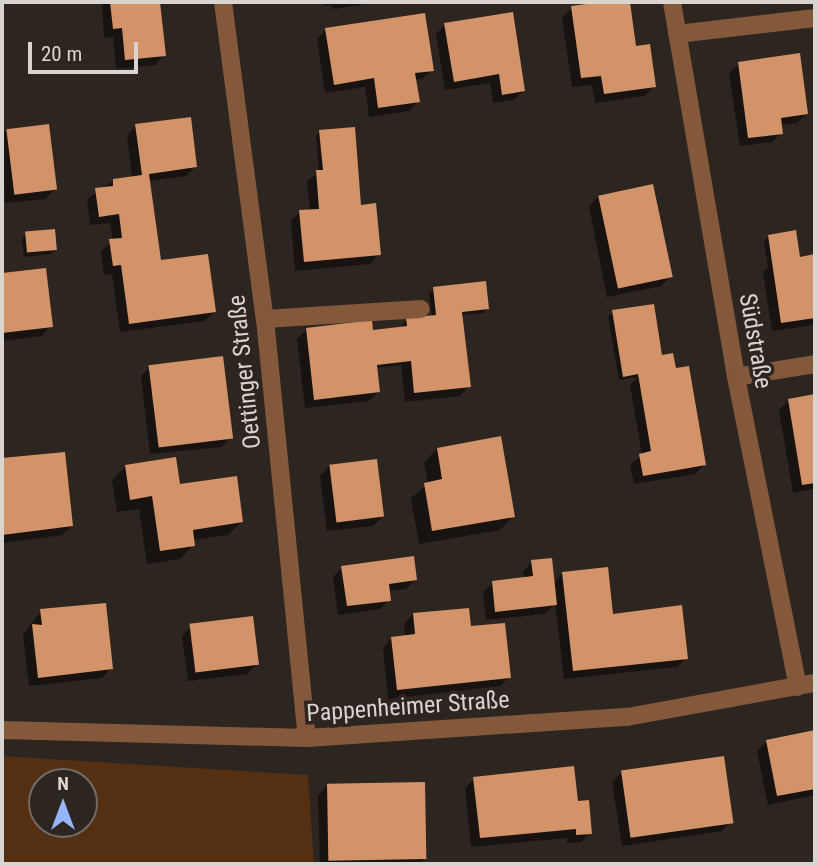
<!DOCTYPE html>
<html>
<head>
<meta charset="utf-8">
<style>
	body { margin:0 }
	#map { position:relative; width:817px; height:866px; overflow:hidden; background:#2d2520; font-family:"Roboto Condensed",sans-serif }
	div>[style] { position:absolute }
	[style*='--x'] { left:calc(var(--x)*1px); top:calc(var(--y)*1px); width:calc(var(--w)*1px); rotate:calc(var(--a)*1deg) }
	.green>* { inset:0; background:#542f12 }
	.shadow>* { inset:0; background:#0007 }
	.building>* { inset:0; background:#d39368; transform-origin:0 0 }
	.minor>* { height:18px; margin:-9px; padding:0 9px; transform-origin:9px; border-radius:9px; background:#83583b }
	span { translate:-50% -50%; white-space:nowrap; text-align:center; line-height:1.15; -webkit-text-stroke:7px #2d2520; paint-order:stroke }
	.street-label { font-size:24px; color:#dad4d1 }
	.frame { position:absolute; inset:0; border:4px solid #dad4d1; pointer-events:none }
	.north { position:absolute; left:28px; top:768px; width:70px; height:70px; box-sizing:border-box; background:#2d2520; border:2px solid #726b67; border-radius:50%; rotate:0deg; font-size:19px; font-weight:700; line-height:28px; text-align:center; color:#dad4d1 }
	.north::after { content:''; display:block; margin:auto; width:24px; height:32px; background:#95b6fd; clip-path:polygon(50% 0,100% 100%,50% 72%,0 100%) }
	.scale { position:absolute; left:28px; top:42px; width:110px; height:32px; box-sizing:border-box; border:4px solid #dad4d1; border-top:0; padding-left:9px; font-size:21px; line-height:24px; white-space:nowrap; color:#dad4d1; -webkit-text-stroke:5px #2d2520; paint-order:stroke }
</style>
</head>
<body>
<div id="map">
	<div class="green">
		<i style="clip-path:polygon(evenodd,2px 756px,308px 775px,314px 864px,2px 864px,2px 756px,42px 782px,84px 782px,84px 824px,42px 824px,42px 782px)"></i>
	</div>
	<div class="shadow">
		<i style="clip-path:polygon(102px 2px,159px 2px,164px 55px,155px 65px,116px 69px,113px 37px,104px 38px)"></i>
		<i style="clip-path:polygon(323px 2px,380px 2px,333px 9px,332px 5px,323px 6px)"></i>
		<i style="clip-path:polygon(614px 2px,628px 2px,635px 48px,654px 86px,645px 96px,595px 103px,592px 85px,572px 87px,562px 17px,572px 8px)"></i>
		<i style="clip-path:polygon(445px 24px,523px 91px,514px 100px,493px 103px,490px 83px,445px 90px,436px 34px)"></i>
		<i style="clip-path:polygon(326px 30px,432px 70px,422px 79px,415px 80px,418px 101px,409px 111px,369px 117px,365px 87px,325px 93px,317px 39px)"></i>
		<i style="clip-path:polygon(739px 64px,807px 113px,797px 123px,780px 125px,781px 133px,772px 142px,740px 146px,729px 73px)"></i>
		<i style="clip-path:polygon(136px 126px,195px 167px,186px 176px,149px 181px,159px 262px,214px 312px,205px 321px,120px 332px,112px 274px,104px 275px,101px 251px,113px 241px,110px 223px,90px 225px,87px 199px,113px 181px,132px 178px,127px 135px)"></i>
		<i style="clip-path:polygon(7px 130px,55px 189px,45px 199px,5px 203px,2px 135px)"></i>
		<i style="clip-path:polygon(320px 132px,360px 206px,379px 254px,370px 264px,295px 271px,291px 221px,300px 212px,310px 211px,307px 181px,319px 172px,316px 136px)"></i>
		<i style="clip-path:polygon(599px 196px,670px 277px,661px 286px,607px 297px,589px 206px)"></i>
		<i style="clip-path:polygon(26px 234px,56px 249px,51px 254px,24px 257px,22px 239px)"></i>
		<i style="clip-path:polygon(769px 236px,795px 259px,815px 256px,815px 325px,772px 331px,763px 272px,768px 267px,764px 241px)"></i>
		<i style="clip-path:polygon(44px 270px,51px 326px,42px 336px,2px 341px,2px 275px)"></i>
		<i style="clip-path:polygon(434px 289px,487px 309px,483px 313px,461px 315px,469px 386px,460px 396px,405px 402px,401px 365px,376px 368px,378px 392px,369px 401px,305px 408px,297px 339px,307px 329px,372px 334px,398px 329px,407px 320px,432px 317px,429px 293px)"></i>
		<i style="clip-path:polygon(613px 312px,661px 357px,704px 465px,695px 474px,634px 484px,630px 465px,642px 455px,630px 385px,638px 377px,619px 380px,608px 316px)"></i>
		<i style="clip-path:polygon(150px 367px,231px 437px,222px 447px,150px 454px,141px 376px)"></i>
		<i style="clip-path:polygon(815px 396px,815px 489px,793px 493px,779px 410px,788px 401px)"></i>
		<i style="clip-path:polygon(437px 449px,513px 516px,500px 530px,419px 544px,411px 498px,428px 484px,424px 463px)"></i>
		<i style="clip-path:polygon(63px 454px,72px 526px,62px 535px,2px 543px,2px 460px)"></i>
		<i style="clip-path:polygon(126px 466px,179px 486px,241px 522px,228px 535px,193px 540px,193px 545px,180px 559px,147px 564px,139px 509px,117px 512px,112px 480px)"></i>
		<i style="clip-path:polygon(329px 466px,382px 517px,373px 526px,327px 531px,320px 476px)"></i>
		<i style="clip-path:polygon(532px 562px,553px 584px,562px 574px,612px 616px,686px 658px,677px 667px,564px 679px,555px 604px,545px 614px,486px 620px,483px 592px,493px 583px,524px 579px,523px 571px)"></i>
		<i style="clip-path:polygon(342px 567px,415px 580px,406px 589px,388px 591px,389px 600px,380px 609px,338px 615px,333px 577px)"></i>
		<i style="clip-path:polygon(41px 611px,111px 668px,102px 678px,29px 686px,23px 635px)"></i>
		<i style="clip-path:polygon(413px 614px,470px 628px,509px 677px,500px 686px,388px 699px,383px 648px,392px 638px,405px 637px,404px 624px)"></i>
		<i style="clip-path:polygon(191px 627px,257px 664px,248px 674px,188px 681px,182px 636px)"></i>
		<i style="clip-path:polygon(815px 732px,815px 795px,768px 805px,757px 751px,766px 742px)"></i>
		<i style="clip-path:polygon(622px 772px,731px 822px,722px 831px,622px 846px,612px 782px)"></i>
		<i style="clip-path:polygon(474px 779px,576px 803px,590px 833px,581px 842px,567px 843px,567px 838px,471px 847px,465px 788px)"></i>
		<i style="clip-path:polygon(327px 786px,425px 858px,419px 864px,320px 864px,318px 795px)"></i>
	</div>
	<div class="building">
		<i style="clip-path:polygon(110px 2px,160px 2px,166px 56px,125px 60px,122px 28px,113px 29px)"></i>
		<i style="clip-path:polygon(602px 2px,630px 2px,636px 46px,650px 44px,656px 87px,604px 94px,601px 76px,581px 78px,571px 6px)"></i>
		<i style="clip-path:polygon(513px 12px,525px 91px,502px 95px,499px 74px,454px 82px,444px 23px)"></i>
		<i style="clip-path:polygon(425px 13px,434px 71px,415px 73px,420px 102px,378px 108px,374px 78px,334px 85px,325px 28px)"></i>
		<i style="clip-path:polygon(800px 53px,808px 114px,781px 118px,783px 134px,748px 138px,738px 62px)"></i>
		<i style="clip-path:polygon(191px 117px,197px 167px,149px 174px,161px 260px,208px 254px,216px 312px,129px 324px,121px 265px,113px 266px,109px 239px,122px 238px,119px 214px,99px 217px,95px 188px,113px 186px,113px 179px,142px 175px,135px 124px)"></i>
		<i style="left:49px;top:124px;width:66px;height:43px;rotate:83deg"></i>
		<i style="clip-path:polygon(355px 127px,361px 205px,376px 203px,381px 255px,304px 262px,299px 210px,319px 209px,316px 170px,323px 170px,319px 130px)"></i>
		<i style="left:653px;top:184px;width:95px;height:56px;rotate:78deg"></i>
		<i style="left:55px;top:229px;width:21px;height:30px;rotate:85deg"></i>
		<i style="clip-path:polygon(796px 230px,800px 257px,815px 254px,815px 318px,781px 323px,768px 235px)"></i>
		<i style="clip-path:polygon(46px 268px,53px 327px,2px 333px,2px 273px)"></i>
		<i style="clip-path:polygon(486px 281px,489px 309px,462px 312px,471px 387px,414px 393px,411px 361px,377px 365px,380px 392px,314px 400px,306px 328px,372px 320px,373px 330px,407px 326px,406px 318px,436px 315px,433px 287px)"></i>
		<i style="clip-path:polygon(654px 304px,662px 355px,673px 353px,676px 368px,689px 366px,706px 465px,643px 476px,639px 454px,651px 451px,638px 374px,623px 377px,612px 310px)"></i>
		<i style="left:223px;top:356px;width:83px;height:75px;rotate:83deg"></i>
		<i style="clip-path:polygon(815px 394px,815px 483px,802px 485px,788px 399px)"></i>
		<i style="clip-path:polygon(501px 436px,515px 517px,432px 531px,424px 483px,442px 479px,437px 448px)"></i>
		<i style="clip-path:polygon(65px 452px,73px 526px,2px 535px,2px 458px)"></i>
		<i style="clip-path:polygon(176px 457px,180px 484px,237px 476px,243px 522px,193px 530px,195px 546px,160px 551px,152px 496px,130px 500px,125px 465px)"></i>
		<i style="left:377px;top:459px;width:58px;height:48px;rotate:83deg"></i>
		<i style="clip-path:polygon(414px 556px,417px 580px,389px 584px,391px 601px,347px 606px,341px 566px)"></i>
		<i style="clip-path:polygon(552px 558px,557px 605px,495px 612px,492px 581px,533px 576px,531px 560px)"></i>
		<i style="clip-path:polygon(608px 567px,613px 614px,682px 605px,688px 659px,573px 671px,562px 572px)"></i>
		<i style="clip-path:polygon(106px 603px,113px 669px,38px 678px,32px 624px,42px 625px,40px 609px)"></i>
		<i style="clip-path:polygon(469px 608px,471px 626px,505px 623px,511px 678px,397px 690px,391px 637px,415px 634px,413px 613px)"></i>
		<i style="left:253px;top:616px;width:49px;height:64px;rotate:83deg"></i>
		<i style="clip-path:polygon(815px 730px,815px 789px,777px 796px,766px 740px)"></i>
		<i style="left:724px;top:756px;width:68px;height:104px;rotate:82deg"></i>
		<i style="clip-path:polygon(574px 766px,578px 801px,589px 800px,592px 834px,576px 835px,576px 829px,480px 838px,473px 777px)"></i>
		<i style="left:425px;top:782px;width:77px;height:98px;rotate:89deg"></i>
	</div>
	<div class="minor">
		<i style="--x:223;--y:2;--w:320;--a:82.5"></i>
		<i style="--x:265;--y:319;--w:421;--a:84.3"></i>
		<i style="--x:672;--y:2;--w:380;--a:80.3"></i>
		<i style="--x:736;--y:377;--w:316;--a:78.7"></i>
		<i style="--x:677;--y:34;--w:139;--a:-6.6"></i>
		<i style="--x:265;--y:319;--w:156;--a:-3.7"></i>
		<i style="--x:736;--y:377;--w:80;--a:-9.3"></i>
		<i style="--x:2;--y:730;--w:305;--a:1.5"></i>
		<i style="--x:307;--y:738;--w:321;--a:-3.8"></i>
		<i style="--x:627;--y:717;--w:191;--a:-10.3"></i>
	</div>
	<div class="street-label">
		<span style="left:755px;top:341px;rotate:80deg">Südstraße</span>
		<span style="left:245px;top:372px;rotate:-96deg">Oettinger Straße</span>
		<span style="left:408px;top:707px;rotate:-4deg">Pappenheimer Straße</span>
	</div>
	<div class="frame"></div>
	<div class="north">N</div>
	<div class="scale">20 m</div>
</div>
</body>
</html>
